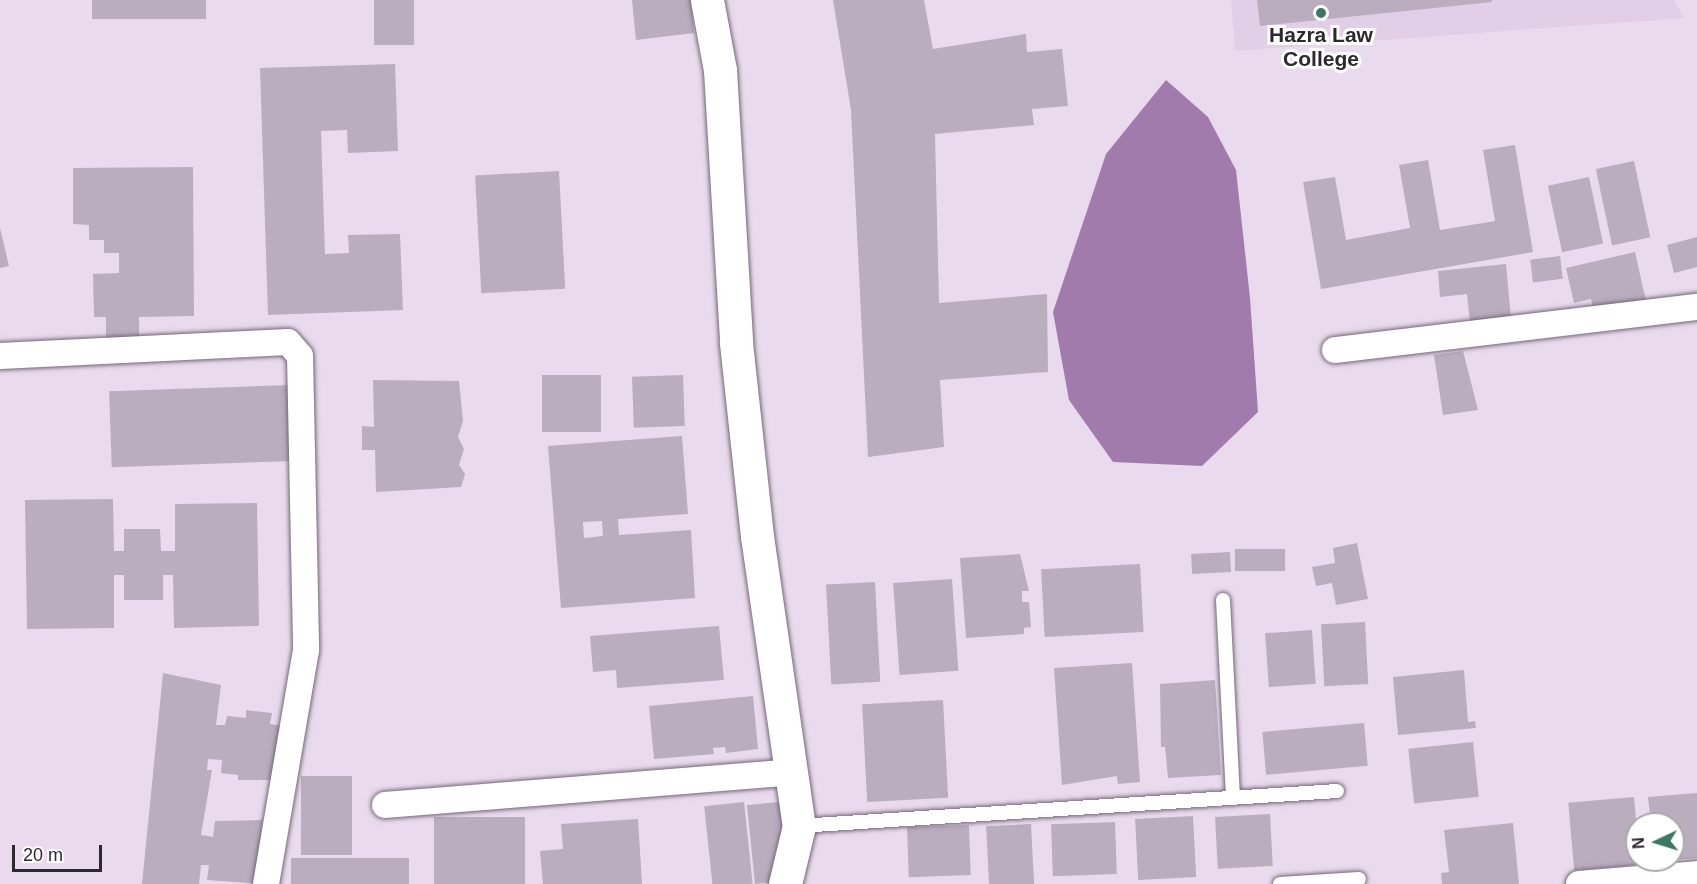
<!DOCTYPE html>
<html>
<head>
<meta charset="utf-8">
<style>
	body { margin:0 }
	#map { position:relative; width:1697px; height:884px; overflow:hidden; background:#e9dbed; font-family:Helvetica,sans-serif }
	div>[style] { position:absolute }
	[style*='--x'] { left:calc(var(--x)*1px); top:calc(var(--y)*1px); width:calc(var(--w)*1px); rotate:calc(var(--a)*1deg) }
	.built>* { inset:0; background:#e1cfe7 }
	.water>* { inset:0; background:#a17bac }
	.building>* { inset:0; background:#baadbe; transform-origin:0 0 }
	.roads { filter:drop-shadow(0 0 2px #746878) drop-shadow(0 0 2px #746878) }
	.service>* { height:14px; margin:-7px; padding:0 7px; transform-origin:7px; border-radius:7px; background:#fff }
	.minor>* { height:26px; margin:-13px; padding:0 13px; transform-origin:13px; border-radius:13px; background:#fff }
	.tertiary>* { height:33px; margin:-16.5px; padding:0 16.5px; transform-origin:16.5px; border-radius:16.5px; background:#fff }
	.dots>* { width:16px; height:16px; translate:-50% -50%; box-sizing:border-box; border:3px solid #fff; border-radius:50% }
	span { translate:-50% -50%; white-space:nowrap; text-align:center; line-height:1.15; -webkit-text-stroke:6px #fff; paint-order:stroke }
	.poi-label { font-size:21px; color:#2d272e; font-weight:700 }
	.north { position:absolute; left:1625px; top:812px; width:60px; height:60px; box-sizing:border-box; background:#fff; border:2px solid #aba9ab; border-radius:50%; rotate:266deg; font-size:16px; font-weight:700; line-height:24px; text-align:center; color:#2d272e }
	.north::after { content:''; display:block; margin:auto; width:21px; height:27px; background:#3c7862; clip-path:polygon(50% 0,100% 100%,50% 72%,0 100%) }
	.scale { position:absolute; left:12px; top:845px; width:90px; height:27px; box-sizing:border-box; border:3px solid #2d272e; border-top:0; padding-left:8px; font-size:18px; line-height:21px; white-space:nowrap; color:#2d272e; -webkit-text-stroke:4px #fff; paint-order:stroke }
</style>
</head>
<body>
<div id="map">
	<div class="built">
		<i style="clip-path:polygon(1231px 0,1674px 0,1684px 18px,1235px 51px)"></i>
	</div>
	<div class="water">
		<i style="clip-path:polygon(1166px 80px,1208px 117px,1236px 170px,1250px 298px,1258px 412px,1202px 466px,1113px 462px,1069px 400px,1053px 312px,1106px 154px)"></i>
	</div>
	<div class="building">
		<i style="left:92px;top:0;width:114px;height:19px"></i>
		<i style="left:374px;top:0;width:40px;height:45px"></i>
		<i style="clip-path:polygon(632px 0,691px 0,694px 33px,636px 40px)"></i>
		<i style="clip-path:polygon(833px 0,924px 0,933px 49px,1026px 34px,1027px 52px,1062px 49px,1068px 106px,1032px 109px,1034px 125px,935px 134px,939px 303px,1047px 294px,1048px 372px,940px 380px,944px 447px,868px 457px,851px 110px)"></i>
		<i style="clip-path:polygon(1257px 0,1492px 0,1492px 2px,1260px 26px)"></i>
		<i style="clip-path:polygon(395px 64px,398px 151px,348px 153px,347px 130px,321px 131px,325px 254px,349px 253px,348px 235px,400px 234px,403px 310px,268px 315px,260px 68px)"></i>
		<i style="clip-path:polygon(1515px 145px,1533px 252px,1321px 289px,1303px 182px,1335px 177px,1346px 240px,1410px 228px,1399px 165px,1428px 160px,1440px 230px,1495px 221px,1483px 150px)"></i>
		<i style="left:1634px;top:161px;width:78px;height:39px;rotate:78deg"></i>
		<i style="clip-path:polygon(193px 167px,194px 316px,139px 317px,139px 338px,106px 338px,106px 317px,94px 317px,93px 274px,119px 273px,119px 253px,104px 253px,104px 240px,89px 240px,89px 225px,73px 224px,73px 168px)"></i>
		<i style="left:559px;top:171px;width:118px;height:84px;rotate:87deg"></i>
		<i style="left:1589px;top:177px;width:68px;height:42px;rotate:78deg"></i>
		<i style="clip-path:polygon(0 228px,9px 266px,0 268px)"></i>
		<i style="clip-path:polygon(1697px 237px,1697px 267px,1674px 273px,1667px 245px)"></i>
		<i style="clip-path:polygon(1635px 252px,1646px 301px,1594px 313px,1591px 299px,1574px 303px,1566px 268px)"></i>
		<i style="left:1560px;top:256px;width:23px;height:30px;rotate:83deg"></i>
		<i style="clip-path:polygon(1506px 264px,1511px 319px,1470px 323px,1467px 294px,1440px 297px,1438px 271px)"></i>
		<i style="clip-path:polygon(1463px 351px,1478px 410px,1443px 415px,1434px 355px)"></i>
		<i style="left:601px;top:375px;width:57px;height:59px;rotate:90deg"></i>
		<i style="left:683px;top:375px;width:51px;height:51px;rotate:88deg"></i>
		<i style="clip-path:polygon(373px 380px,459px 381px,463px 421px,458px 437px,464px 449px,459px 465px,465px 474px,461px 487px,376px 492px,375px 450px,362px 450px,362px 426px,374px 427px)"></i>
		<i style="left:291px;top:385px;width:76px;height:182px;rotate:88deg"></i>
		<i style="clip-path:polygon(evenodd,682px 436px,688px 514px,618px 519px,619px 535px,691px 530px,695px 598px,561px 608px,548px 446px,682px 436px,602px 521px,603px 536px,584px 538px,583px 522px,602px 521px)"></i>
		<i style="clip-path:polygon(113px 499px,114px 551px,124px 551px,124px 529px,160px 529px,161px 551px,175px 551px,175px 504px,257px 503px,259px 626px,174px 628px,173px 575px,163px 575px,163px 600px,124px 600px,124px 575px,114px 575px,114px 628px,27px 629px,25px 500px)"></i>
		<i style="clip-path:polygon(1357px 543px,1368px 599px,1336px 605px,1332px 583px,1316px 586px,1312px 567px,1335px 563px,1333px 548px)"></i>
		<i style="left:1235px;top:549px;width:50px;height:22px"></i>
		<i style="left:1230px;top:552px;width:20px;height:39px;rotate:87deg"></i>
		<i style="clip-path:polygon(1020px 554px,1029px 591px,1022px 591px,1022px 602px,1029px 602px,1031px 627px,1024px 628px,1024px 634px,966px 638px,960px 558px)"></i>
		<i style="left:1140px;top:564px;width:68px;height:99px;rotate:87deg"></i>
		<i style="left:952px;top:579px;width:92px;height:59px;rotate:86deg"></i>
		<i style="left:875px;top:582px;width:100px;height:49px;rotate:87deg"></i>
		<i style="left:1365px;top:622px;width:62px;height:44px;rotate:87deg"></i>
		<i style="clip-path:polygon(719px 626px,724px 680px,617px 688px,616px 670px,593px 672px,590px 636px)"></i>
		<i style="left:1312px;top:630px;width:54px;height:47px;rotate:86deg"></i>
		<i style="clip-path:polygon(1132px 663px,1140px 782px,1118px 784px,1117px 776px,1062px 785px,1054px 668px)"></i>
		<i style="clip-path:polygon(1464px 670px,1468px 722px,1475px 721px,1476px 728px,1398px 735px,1393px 677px)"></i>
		<i style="clip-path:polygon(163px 673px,221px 685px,216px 725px,225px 725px,227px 716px,246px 718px,246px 710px,272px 713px,270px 724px,289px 727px,280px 780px,238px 780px,238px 775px,221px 773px,222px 760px,208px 759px,207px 770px,212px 770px,201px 835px,213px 837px,215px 821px,263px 820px,261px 829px,271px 830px,264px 884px,207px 880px,209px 865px,201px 865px,199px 884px,142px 884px)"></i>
		<i style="clip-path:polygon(1215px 680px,1221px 775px,1168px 778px,1165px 747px,1161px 747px,1160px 684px)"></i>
		<i style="clip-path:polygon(753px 696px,758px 749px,726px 753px,725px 747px,713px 748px,714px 754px,654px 759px,649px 706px)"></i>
		<i style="left:943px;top:700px;width:98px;height:81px;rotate:87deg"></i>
		<i style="left:1364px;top:723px;width:43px;height:102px;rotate:85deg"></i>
		<i style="left:1473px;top:742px;width:55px;height:65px;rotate:84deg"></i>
		<i style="left:301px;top:776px;width:51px;height:79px"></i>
		<i style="clip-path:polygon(1697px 793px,1697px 858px,1673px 860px,1673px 824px,1651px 824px,1648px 797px)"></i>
		<i style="left:1634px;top:797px;width:68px;height:66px;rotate:85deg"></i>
		<i style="clip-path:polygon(790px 801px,794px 849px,775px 851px,777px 882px,755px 884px,747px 805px)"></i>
		<i style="left:744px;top:802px;width:82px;height:40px;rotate:84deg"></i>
		<i style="left:1270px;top:814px;width:52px;height:55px;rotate:87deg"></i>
		<i style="left:1193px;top:816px;width:61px;height:58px;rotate:87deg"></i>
		<i style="left:434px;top:817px;width:91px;height:67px"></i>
		<i style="clip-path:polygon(638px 819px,642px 884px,543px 884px,540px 851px,563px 849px,561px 824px)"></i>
		<i style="left:1115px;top:822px;width:52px;height:64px;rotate:88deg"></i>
		<i style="clip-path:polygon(1513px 823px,1519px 884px,1442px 884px,1441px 873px,1449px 872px,1444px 830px)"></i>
		<i style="left:1031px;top:824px;width:60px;height:45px;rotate:87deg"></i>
		<i style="left:969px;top:825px;width:50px;height:62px;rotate:88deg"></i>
		<i style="left:409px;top:858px;width:26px;height:118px;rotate:90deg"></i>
	</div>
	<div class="roads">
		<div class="service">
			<i style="--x:1223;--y:600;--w:196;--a:87.1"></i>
			<i style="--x:799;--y:826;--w:539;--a:-3.72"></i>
			<i style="--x:1280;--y:884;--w:79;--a:-3.6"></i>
		</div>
		<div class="minor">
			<i style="--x:1335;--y:350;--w:365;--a:-6.8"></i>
			<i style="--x:0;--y:356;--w:288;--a:-2.8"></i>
			<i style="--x:288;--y:342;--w:18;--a:49"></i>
			<i style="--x:300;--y:356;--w:294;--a:88.8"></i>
			<i style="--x:306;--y:650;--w:237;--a:99.7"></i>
			<i style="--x:385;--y:805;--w:408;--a:-4.6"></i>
			<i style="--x:1579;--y:884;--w:118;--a:-4.8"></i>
		</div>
		<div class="tertiary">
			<i style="--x:707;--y:0;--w:71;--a:79.5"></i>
			<i style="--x:720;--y:70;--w:273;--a:86.6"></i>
			<i style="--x:736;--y:343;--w:194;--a:83.8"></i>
			<i style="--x:757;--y:536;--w:293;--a:81.8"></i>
			<i style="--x:799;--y:826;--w:60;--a:103.6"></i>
		</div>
	</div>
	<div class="dots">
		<i style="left:1321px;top:13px;background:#3c7862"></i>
	</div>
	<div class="poi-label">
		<span style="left:1321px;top:47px">Hazra Law<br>College</span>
	</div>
	<div class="north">N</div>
	<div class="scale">20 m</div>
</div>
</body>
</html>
